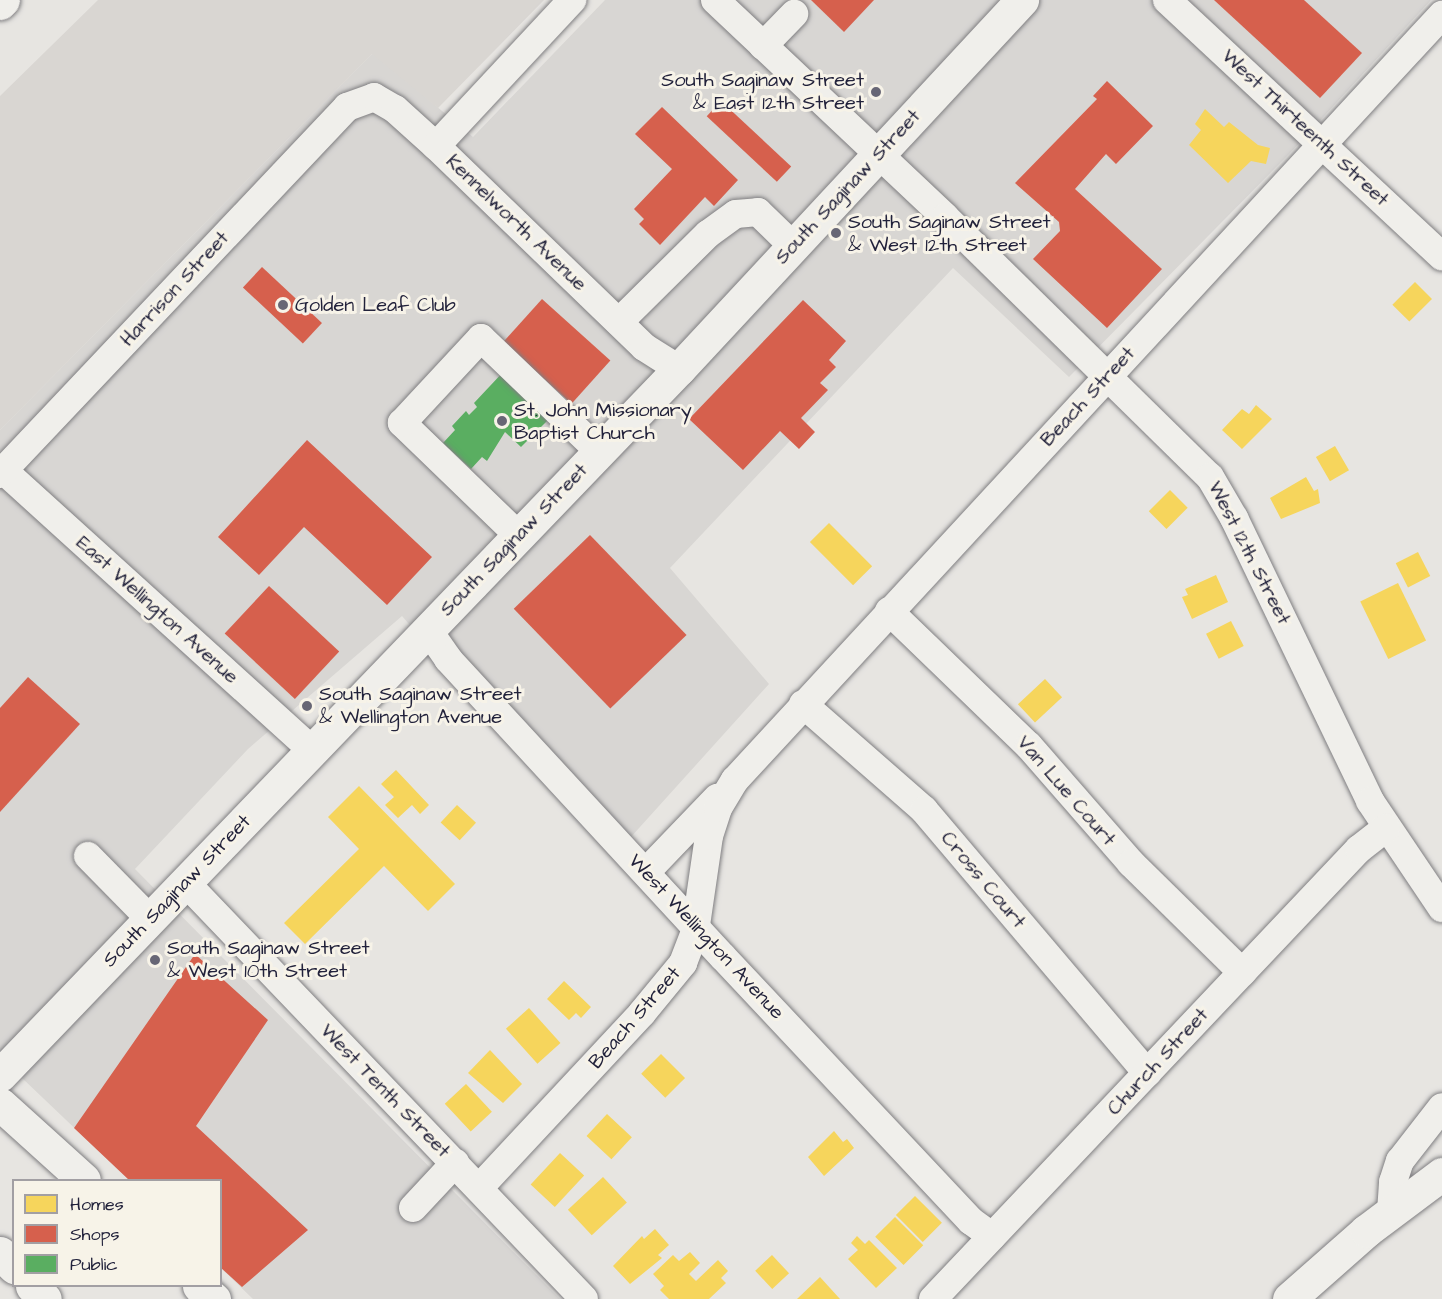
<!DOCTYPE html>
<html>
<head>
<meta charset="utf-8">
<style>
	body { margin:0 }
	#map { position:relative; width:1442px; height:1299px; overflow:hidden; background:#e7e5e1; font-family:"Architects Daughter",sans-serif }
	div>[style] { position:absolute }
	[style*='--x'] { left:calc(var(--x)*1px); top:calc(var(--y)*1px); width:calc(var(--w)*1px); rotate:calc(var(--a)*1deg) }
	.built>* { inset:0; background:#d8d6d3 }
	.green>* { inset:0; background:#d9d6d2 }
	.homes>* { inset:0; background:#f6d55c; transform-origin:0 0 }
	.shops>* { inset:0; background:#d6604d; transform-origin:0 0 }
	.public>* { inset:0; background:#5aae61 }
	.roads { filter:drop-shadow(0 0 2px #7f7e81) drop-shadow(0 0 2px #7f7e81) }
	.minor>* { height:28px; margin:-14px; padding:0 14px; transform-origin:14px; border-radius:14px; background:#f0efeb }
	.major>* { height:33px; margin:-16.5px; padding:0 16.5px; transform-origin:16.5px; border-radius:16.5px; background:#f0efeb }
	.highway>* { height:33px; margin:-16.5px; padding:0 16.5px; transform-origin:16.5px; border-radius:16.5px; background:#f0efeb }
	.dots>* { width:16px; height:16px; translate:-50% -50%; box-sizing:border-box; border:3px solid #f7f3e8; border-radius:50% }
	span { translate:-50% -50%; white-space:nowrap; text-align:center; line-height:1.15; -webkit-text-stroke:6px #f7f3e8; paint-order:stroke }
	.poi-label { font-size:20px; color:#22223b }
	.right { translate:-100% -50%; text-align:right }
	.left { translate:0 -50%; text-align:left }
	.street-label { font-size:20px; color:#22223b }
	.legend { position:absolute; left:12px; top:1179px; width:210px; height:108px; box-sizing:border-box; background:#f7f3e8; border:2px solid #a29fa3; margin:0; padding:8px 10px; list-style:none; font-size:18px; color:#22223b }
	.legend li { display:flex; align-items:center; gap:12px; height:30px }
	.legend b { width:30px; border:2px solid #a29fa3 }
</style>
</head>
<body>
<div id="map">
	<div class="built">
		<i style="clip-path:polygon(605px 0,1431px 0,1290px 153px,1069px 377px,953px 268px,670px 568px,769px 684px,612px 858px,402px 616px,248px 749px,135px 869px,560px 1299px,253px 1299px,221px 1268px,220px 1180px,129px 1180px,0 1057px,0 430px,373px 53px,473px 137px)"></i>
	</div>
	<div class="green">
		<i style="clip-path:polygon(98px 0,544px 0,438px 108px,372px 54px,0 430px,0 96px)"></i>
	</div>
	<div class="homes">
		<i style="clip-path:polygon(1205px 109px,1224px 127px,1229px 122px,1258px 145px,1270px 148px,1266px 164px,1251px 161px,1228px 183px,1189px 145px,1201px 130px,1195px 124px)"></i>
		<i style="left:1415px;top:282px;width:24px;height:32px;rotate:45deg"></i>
		<i style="clip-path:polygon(1256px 405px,1272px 419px,1242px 449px,1222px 430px,1242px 409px,1249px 414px)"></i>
		<i style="left:1335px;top:446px;width:28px;height:22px;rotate:60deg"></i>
		<i style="clip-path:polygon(1306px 477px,1314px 491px,1318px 489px,1320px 503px,1281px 519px,1270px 498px)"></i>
		<i style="left:1170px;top:490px;width:25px;height:30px;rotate:45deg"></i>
		<i style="left:829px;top:523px;width:61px;height:27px;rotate:45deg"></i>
		<i style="left:1418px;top:552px;width:27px;height:25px;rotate:63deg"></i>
		<i style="clip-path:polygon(1216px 575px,1228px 602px,1192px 619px,1182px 597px,1188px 595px,1185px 589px)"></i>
		<i style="left:1398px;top:583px;width:64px;height:42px;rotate:64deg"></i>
		<i style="left:1231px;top:621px;width:28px;height:28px;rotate:63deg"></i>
		<i style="left:1045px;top:679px;width:25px;height:37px;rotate:47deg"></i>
		<i style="clip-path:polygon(396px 770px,429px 805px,420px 814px,412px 805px,398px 818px,385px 805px,394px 797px,381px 784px)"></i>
		<i style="clip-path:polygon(359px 786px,455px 884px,428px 911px,384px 866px,305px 944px,284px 923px,359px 849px,328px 817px)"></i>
		<i style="left:457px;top:805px;width:26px;height:24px;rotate:43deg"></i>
		<i style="clip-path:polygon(564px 981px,591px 1007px,581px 1018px,576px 1013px,569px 1020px,547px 999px)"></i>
		<i style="left:529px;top:1008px;width:47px;height:31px;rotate:48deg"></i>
		<i style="clip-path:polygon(490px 1050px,522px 1084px,503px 1103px,468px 1073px)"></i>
		<i style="left:661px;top:1054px;width:34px;height:28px;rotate:45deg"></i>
		<i style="left:466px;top:1084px;width:38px;height:29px;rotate:47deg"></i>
		<i style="left:607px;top:1114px;width:34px;height:30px;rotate:43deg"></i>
		<i style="clip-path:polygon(834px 1131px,843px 1142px,847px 1139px,854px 1148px,824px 1176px,808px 1157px)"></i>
		<i style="left:560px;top:1153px;width:33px;height:43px;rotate:43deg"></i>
		<i style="left:603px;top:1177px;width:35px;height:48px;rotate:47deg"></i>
		<i style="left:915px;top:1196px;width:38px;height:27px;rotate:45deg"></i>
		<i style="left:895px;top:1217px;width:40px;height:28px;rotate:45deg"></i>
		<i style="clip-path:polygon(655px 1229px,669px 1245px,658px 1255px,662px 1258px,630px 1284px,613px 1266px,642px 1236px,644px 1239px)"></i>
		<i style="clip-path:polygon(857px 1236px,865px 1244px,869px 1240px,897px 1268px,876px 1288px,848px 1259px,858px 1250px,851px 1243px)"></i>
		<i style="clip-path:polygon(690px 1252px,700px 1263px,689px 1274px,696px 1281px,718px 1260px,728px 1271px,721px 1278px,726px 1283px,709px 1299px,669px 1299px,660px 1290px,664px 1286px,653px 1274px,673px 1255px,679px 1261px)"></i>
		<i style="left:772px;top:1255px;width:25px;height:23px;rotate:47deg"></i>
		<i style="clip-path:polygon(820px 1277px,840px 1299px,797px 1299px)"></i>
	</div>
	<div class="shops">
		<i style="clip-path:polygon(811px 0,874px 0,844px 32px)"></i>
		<i style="clip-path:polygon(1214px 0,1304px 0,1362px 53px,1320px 98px)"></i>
		<i style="clip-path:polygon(1107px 81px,1153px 126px,1116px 164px,1106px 154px,1075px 189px,1162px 269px,1107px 328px,1033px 259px,1060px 231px,1059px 222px,1015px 183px,1097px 99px,1093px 96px)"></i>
		<i style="left:721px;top:101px;width:96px;height:21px;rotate:43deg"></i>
		<i style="clip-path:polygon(662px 107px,738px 180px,714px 206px,705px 197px,660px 245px,639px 224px,644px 219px,634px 209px,672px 169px,635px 134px)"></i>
		<i style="left:262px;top:267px;width:82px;height:28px;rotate:43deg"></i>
		<i style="left:542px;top:299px;width:92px;height:58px;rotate:42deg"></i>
		<i style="clip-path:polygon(803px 300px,846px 341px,829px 360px,836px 367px,820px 383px,828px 390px,801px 418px,815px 432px,799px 449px,780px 431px,743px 470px,689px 419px)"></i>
		<i style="clip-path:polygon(307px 440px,432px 557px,387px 605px,304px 527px,259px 575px,218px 537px)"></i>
		<i style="left:590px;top:535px;width:139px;height:106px;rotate:46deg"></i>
		<i style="left:269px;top:586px;width:96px;height:65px;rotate:43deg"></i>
		<i style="clip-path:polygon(28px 677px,80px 724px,0 812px,0 708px)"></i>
		<i style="clip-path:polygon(195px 954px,268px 1020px,196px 1126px,308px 1230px,242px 1287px,220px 1267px,220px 1180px,129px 1180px,74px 1128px)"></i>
	</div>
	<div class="public">
		<i style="clip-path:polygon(505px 370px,552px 416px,521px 447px,505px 432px,487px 461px,482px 457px,471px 469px,443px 443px,455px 430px,452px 426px,466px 411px,469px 415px,477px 407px,474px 403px)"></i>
	</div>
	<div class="roads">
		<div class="minor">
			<i style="--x:715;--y:0;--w:316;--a:43.3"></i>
			<i style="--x:945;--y:217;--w:371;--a:44.5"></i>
			<i style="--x:1210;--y:477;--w:48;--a:59.7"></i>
			<i style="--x:1234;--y:518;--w:314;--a:64.3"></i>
			<i style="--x:1370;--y:801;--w:129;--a:56.1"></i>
			<i style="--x:1167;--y:0;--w:376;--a:43"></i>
			<i style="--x:763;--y:46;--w:45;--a:-45.9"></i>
			<i style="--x:436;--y:146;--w:200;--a:-47"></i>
			<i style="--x:619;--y:322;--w:125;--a:-44.7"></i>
			<i style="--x:708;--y:234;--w:34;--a:-36"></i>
			<i style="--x:736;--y:214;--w:22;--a:-5"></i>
			<i style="--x:758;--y:212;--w:49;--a:44.2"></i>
			<i style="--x:3;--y:470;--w:416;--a:42.2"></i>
			<i style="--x:0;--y:474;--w:505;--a:-46.6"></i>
			<i style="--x:347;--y:107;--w:29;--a:-20"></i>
			<i style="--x:374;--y:97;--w:24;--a:30"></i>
			<i style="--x:395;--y:109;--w:55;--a:42.1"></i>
			<i style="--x:436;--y:146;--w:289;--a:44"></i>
			<i style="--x:644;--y:347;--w:41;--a:32.2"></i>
			<i style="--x:519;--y:536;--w:163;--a:-136"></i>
			<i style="--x:402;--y:423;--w:116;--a:-47.1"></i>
			<i style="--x:481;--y:338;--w:165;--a:43.8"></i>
			<i style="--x:889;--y:611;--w:194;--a:44"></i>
			<i style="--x:1029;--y:746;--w:155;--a:48.9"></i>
			<i style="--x:1131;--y:863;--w:156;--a:44.5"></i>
			<i style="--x:428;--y:630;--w:35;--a:55"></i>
			<i style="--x:448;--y:659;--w:405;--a:47.3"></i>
			<i style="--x:723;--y:957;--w:362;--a:46.8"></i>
			<i style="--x:971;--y:1221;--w:26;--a:36"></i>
			<i style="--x:803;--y:704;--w:161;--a:41.2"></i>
			<i style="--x:924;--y:810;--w:345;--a:49.7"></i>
			<i style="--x:88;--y:856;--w:88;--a:45.5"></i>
			<i style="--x:646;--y:872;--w:103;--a:-46.2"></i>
			<i style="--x:185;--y:882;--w:577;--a:46.26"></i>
			<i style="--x:479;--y:1188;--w:239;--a:-47"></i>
			<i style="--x:642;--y:1013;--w:65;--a:-50.6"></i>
			<i style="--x:683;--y:963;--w:33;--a:-69"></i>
			<i style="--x:695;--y:932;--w:97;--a:-81.7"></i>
			<i style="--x:709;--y:836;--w:29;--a:-72"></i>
			<i style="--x:718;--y:808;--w:33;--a:-59"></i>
			<i style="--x:735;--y:780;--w:1042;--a:-47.26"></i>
			<i style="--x:413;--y:1208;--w:62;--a:-47"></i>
			<i style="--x:1391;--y:1212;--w:30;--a:-86"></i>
			<i style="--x:1393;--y:1182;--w:22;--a:-72"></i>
			<i style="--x:1400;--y:1161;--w:68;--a:-52.1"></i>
			<i style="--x:933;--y:1299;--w:620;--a:-46.57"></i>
			<i style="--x:1359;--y:849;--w:34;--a:-38"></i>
		</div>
		<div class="major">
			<i style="--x:0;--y:1075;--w:980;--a:-46.12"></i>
			<i style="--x:679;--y:369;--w:504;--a:-47.09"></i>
			<i style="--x:0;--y:1104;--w:113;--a:42.1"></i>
			<i style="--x:199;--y:1286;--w:20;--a:41"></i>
			<i style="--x:1289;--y:1299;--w:103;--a:-41.4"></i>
			<i style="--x:1366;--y:1231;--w:95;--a:-36.9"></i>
		</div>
		<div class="highway">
			<i style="--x:0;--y:3;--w:4;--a:-45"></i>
			<i style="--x:0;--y:1253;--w:20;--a:45"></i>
			<i style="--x:32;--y:1286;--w:18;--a:45"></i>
		</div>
	</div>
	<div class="dots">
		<i style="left:876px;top:92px;background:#676675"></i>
		<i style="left:836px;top:233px;background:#676675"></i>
		<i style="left:283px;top:305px;background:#676675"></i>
		<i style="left:502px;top:421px;background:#676675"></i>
		<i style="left:307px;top:706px;background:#676675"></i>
		<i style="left:155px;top:960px;background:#676675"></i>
	</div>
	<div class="poi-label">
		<span class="right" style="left:864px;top:92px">South Saginaw Street<br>&amp; East 12th Street</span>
		<span class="left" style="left:848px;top:234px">South Saginaw Street<br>&amp; West 12th Street</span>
		<span class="left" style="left:295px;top:305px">Golden Leaf Club</span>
		<span class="left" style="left:514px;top:422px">St. John Missionary<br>Baptist Church</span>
		<span class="left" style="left:319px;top:706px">South Saginaw Street<br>&amp; Wellington Avenue</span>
		<span class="left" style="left:167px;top:960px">South Saginaw Street<br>&amp; West 10th Street</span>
	</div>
	<div class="street-label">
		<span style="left:1305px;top:128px;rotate:43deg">West Thirteenth Street</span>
		<span style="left:848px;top:187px;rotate:-47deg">South Saginaw Street</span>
		<span style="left:516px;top:223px;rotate:44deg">Kennelworth Avenue</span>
		<span style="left:175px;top:289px;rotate:-47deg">Harrison Street</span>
		<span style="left:1088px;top:397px;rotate:-47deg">Beach Street</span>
		<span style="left:514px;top:540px;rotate:-46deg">South Saginaw Street</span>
		<span style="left:1249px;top:553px;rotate:63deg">West 12th Street</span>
		<span style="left:157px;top:610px;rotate:42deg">East Wellington Avenue</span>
		<span style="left:1066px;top:791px;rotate:49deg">Van Lue Court</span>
		<span style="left:983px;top:880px;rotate:50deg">Cross Court</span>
		<span style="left:177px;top:891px;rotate:-46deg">South Saginaw Street</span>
		<span style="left:706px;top:937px;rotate:47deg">West Wellington Avenue</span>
		<span style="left:635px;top:1018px;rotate:-49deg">Beach Street</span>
		<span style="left:1158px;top:1062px;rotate:-47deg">Church Street</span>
		<span style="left:385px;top:1091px;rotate:46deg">West Tenth Street</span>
	</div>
	<ul class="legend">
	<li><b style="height:16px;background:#f6d55c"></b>Homes</li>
	<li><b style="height:16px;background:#d6604d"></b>Shops</li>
	<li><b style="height:16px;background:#5aae61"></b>Public</li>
	</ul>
</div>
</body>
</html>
